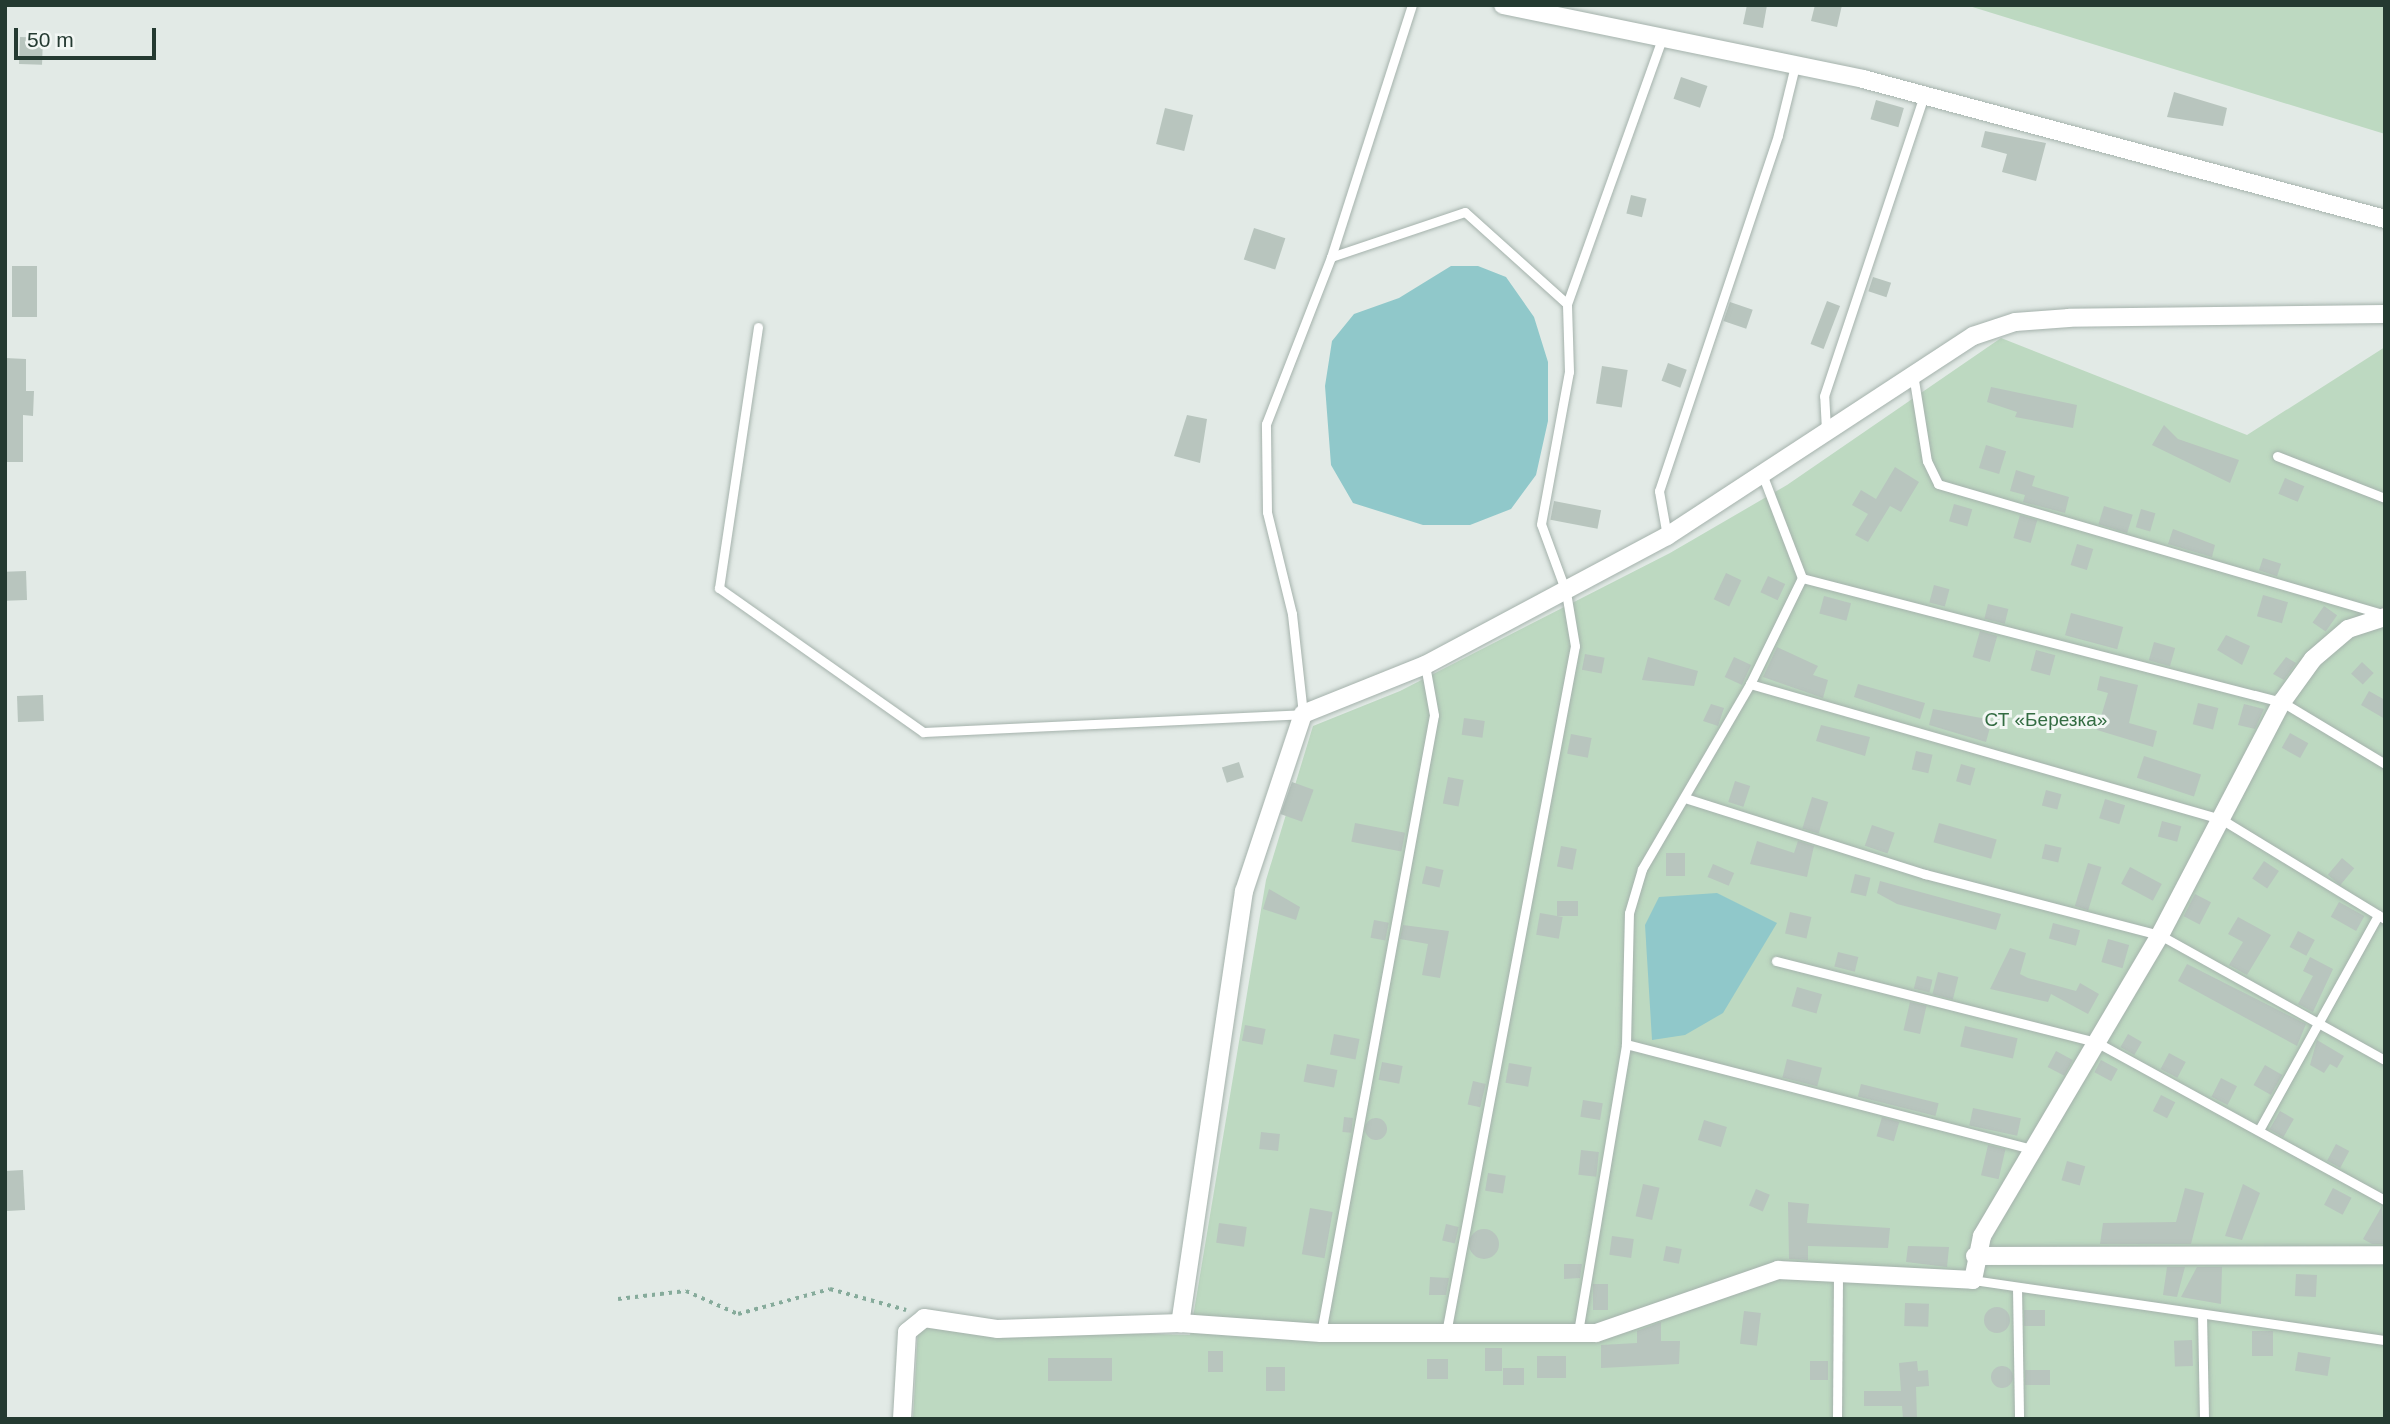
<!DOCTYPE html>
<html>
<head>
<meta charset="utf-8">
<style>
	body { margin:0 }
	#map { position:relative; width:2390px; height:1424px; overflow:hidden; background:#e2eae6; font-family:Helvetica,sans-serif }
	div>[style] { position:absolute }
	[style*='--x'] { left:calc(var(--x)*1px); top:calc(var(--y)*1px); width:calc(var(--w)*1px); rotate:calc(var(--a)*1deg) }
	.green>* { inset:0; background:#bdd9c1 }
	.water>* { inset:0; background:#90c8ca }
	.building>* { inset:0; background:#b8c5be; transform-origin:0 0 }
	.round { border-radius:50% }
	.path>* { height:3.5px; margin-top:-1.75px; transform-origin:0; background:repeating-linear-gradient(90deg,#86ab9b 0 3.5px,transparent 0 8.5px) }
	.roads { filter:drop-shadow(0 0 2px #a5b2ac) drop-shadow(0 0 2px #a5b2ac) }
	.lane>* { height:9px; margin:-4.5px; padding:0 4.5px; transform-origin:4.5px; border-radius:4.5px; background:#fff }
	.street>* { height:18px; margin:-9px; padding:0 9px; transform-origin:9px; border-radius:9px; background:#fff }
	span { translate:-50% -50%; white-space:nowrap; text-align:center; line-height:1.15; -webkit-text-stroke:6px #f2f7f4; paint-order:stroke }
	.park-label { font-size:19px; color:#336c42 }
	.frame { position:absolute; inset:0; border:7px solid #243a31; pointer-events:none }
	.scale { position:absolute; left:14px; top:28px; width:142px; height:32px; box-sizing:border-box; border:4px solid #243a31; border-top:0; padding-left:9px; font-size:21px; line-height:24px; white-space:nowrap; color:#243a31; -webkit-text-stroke:5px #f2f7f4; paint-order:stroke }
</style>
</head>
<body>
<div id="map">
	<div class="green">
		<i style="clip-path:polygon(1966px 5px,2385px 5px,2385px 134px)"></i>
		<i style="clip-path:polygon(2001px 338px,2247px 435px,2385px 347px,2385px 1419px,913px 1419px,918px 1327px,1190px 1335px,1266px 880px,1313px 726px,1400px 691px,1670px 553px,1787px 485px)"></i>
	</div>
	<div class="water">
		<i style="clip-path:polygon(1451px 266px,1478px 266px,1506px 277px,1534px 317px,1548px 362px,1548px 421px,1536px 475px,1511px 509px,1470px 525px,1423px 525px,1353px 503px,1331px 465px,1325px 386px,1332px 341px,1354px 314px,1399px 298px)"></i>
		<i style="clip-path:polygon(1717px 893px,1777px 923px,1723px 1013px,1685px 1035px,1652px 1040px,1645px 925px,1659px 897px)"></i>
	</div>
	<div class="building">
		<i style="clip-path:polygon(1747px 5px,1767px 5px,1763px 28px,1743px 24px)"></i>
		<i style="clip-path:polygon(1815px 5px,1842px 5px,1837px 27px,1811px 21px)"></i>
		<i style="left:20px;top:37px;width:23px;height:27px;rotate:2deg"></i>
		<i style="left:1681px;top:77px;width:28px;height:23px;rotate:19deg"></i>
		<i style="clip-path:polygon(2174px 92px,2227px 108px,2223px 126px,2167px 117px)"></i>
		<i style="left:1876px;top:100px;width:29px;height:20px;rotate:16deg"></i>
		<i style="left:1165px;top:108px;width:29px;height:37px;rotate:14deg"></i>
		<i style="clip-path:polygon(1985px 131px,2046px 143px,2036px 181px,2002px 172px,2007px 154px,1981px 147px)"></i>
		<i style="left:1631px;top:195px;width:16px;height:19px;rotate:14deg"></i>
		<i style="left:1254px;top:228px;width:33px;height:33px;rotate:18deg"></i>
		<i style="left:12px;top:266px;width:25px;height:51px"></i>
		<i style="left:1873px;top:277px;width:19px;height:15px;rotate:18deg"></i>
		<i style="left:1827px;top:301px;width:14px;height:46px;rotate:21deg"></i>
		<i style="left:1730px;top:302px;width:24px;height:20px;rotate:19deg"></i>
		<i style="clip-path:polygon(5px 358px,26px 359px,26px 391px,34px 391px,33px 416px,23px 415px,23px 462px,5px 462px)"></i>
		<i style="left:1668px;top:363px;width:20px;height:19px;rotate:20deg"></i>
		<i style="left:1602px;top:366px;width:26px;height:38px;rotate:9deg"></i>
		<i style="clip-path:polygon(1991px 387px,2077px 405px,2073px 428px,2015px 417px,2017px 412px,1987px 402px)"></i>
		<i style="clip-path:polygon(1187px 415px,1207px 419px,1200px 463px,1174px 456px)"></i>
		<i style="clip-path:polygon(2164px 425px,2178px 439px,2239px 460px,2230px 483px,2152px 445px)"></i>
		<i style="left:1986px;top:445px;width:21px;height:24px;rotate:17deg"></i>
		<i style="clip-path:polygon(1895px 467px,1919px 482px,1901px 512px,1890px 506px,1868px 542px,1855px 535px,1868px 514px,1852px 505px,1861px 490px,1876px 499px)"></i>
		<i style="clip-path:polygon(2016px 470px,2035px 476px,2032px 486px,2069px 497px,2065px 513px,2023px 502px,2025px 495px,2010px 491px)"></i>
		<i style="left:2285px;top:478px;width:21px;height:17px;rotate:23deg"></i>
		<i style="left:1554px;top:501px;width:48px;height:19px;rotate:11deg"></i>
		<i style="left:1954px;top:504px;width:19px;height:18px;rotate:16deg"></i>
		<i style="left:2104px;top:506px;width:30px;height:19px;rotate:17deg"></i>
		<i style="left:2141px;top:509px;width:15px;height:19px;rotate:16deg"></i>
		<i style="left:2020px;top:515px;width:18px;height:24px;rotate:16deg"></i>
		<i style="clip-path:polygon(2173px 529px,2215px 545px,2212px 557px,2168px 544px)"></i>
		<i style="left:2077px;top:544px;width:17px;height:22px;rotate:17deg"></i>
		<i style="left:2263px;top:558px;width:19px;height:13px;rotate:18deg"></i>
		<i style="left:26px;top:571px;width:29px;height:21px;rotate:88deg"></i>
		<i style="left:1726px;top:573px;width:17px;height:29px;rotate:25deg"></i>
		<i style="left:1768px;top:576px;width:19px;height:18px;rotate:25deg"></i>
		<i style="left:1934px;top:585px;width:16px;height:18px;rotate:15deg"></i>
		<i style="left:2263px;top:595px;width:26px;height:22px;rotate:16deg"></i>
		<i style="left:1824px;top:596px;width:28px;height:18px;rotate:15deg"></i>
		<i style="left:1988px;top:604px;width:21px;height:15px;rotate:14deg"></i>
		<i style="left:2324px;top:606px;width:16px;height:20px;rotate:35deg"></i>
		<i style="left:2071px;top:613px;width:54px;height:23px;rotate:15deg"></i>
		<i style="left:1980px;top:631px;width:18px;height:27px;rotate:16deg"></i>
		<i style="clip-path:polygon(2226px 635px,2250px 646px,2242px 665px,2217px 650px)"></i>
		<i style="left:2154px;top:642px;width:22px;height:19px;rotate:16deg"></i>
		<i style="clip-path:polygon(1777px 647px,1818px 666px,1813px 675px,1828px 680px,1823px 698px,1763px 677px)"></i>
		<i style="left:2036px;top:650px;width:20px;height:21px;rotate:15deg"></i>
		<i style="left:1585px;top:654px;width:20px;height:16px;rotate:11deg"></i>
		<i style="clip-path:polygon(1648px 657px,1698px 671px,1694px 686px,1642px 680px)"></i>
		<i style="left:1734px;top:657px;width:19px;height:22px;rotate:25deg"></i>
		<i style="clip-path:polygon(2286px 657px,2296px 663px,2284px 680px,2273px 674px)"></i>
		<i style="left:2362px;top:662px;width:16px;height:16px;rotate:43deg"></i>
		<i style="clip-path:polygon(2100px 676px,2138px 685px,2129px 723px,2157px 731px,2153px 747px,2097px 730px,2108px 693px,2097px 690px)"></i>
		<i style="clip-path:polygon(1858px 684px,1925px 703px,1920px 719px,1854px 697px)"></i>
		<i style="clip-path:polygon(2369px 691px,2385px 700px,2385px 719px,2361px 705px)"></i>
		<i style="left:43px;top:695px;width:26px;height:26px;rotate:88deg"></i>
		<i style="left:2198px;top:703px;width:21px;height:22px;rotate:14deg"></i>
		<i style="clip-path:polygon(1711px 704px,1724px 708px,1718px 726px,1703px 721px)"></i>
		<i style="clip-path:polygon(2244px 704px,2264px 709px,2255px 729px,2238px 725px)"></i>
		<i style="clip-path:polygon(1933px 709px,1992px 720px,1986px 742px,1929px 725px)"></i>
		<i style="left:1464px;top:718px;width:21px;height:17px;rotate:8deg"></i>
		<i style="clip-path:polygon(1821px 725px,1870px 737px,1865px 756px,1816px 741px)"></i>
		<i style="left:2290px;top:733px;width:21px;height:17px;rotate:29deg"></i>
		<i style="left:1571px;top:734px;width:21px;height:20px;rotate:11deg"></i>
		<i style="left:1916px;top:751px;width:17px;height:19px;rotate:13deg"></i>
		<i style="left:2144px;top:756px;width:60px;height:23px;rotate:18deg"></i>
		<i style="left:1239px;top:762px;width:16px;height:18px;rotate:72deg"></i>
		<i style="left:1961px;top:764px;width:15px;height:18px;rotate:16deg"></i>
		<i style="left:1448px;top:777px;width:16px;height:27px;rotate:11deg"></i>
		<i style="left:1735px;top:781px;width:16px;height:22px;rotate:18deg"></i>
		<i style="left:1292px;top:782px;width:23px;height:34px;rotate:20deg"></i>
		<i style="left:2046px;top:790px;width:16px;height:16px;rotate:15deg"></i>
		<i style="left:1812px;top:797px;width:17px;height:33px;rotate:17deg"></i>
		<i style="left:2105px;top:799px;width:21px;height:20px;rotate:17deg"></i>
		<i style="left:2162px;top:821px;width:20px;height:16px;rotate:15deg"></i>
		<i style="left:1355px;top:823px;width:51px;height:19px;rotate:11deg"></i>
		<i style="left:1939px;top:823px;width:60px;height:20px;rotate:16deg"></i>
		<i style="left:1872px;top:825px;width:24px;height:22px;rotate:19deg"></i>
		<i style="clip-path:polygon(1757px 841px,1794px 853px,1798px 841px,1814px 846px,1807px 877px,1750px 864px)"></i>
		<i style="left:2045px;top:844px;width:17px;height:15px;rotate:13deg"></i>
		<i style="left:1561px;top:846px;width:16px;height:21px;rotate:11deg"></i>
		<i style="left:1666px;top:853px;width:19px;height:23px"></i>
		<i style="left:2342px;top:858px;width:16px;height:22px;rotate:40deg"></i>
		<i style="left:2264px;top:861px;width:18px;height:21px;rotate:34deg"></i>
		<i style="left:2088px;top:863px;width:14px;height:45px;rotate:17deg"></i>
		<i style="left:1713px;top:864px;width:23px;height:14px;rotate:23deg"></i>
		<i style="left:1426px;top:866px;width:18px;height:18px;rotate:13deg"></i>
		<i style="left:2130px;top:867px;width:36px;height:19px;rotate:28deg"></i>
		<i style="left:1855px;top:874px;width:16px;height:19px;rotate:14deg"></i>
		<i style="clip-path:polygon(1880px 881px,2001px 914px,1996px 930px,1897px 904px,1877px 893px)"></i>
		<i style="clip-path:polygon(1269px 889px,1300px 907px,1296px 920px,1263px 909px)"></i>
		<i style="left:2195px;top:894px;width:18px;height:25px;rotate:27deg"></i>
		<i style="left:1557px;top:901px;width:21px;height:15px"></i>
		<i style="left:2339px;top:902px;width:29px;height:17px;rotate:29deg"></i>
		<i style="left:1790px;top:912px;width:22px;height:22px;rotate:13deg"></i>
		<i style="left:1540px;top:913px;width:23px;height:22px;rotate:10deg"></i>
		<i style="clip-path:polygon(2238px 917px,2271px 935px,2247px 975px,2229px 965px,2243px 942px,2228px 934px)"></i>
		<i style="left:1374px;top:920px;width:15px;height:18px;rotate:11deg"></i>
		<i style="left:2053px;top:923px;width:28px;height:16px;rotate:15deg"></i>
		<i style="clip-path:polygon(1403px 925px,1449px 931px,1440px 978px,1422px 975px,1428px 944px,1400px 939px)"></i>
		<i style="left:2298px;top:931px;width:19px;height:18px;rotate:28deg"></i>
		<i style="left:2108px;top:939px;width:22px;height:24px;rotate:16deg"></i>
		<i style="clip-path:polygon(2010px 948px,2026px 953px,2020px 974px,2028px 978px,2076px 991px,2080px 983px,2099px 994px,2088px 1014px,2051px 994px,2048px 1002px,1990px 989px)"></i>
		<i style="left:1838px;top:952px;width:21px;height:15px;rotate:14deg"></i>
		<i style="clip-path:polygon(2310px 957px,2333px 969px,2313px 1012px,2298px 1004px,2313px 976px,2303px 971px)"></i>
		<i style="clip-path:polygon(2187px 964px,2306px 1024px,2297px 1046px,2178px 981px)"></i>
		<i style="left:1938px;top:972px;width:21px;height:23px;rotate:14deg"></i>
		<i style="left:1917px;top:976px;width:16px;height:13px;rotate:14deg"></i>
		<i style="left:1797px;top:987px;width:26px;height:20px;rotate:16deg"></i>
		<i style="left:1910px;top:1002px;width:17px;height:29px;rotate:13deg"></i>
		<i style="left:1245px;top:1025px;width:21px;height:16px;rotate:11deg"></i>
		<i style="left:1965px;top:1026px;width:54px;height:21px;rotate:13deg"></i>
		<i style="left:1334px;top:1034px;width:26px;height:21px;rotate:11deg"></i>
		<i style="left:2128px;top:1034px;width:16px;height:15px;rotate:30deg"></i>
		<i style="clip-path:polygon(2317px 1040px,2344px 1056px,2337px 1068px,2330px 1064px,2324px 1073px,2310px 1065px)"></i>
		<i style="left:2056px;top:1051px;width:19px;height:18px;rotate:28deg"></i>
		<i style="left:2169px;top:1053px;width:19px;height:18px;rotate:28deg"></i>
		<i style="left:1787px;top:1059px;width:36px;height:19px;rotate:14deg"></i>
		<i style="left:2101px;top:1060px;width:19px;height:14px;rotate:28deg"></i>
		<i style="left:1382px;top:1062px;width:21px;height:18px;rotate:11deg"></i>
		<i style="left:1509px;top:1063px;width:23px;height:20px;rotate:10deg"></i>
		<i style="left:1307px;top:1064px;width:31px;height:18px;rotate:11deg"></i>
		<i style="left:2265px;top:1065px;width:20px;height:23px;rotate:30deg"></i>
		<i style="left:2221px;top:1078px;width:18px;height:21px;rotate:27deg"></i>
		<i style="left:1473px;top:1081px;width:13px;height:24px;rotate:13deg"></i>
		<i style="left:1861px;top:1084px;width:80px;height:13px;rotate:14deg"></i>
		<i style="left:2161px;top:1095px;width:16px;height:18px;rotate:27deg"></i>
		<i style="left:1583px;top:1100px;width:20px;height:17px;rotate:9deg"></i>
		<i style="left:1973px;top:1108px;width:49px;height:18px;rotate:12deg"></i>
		<i style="left:2280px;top:1111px;width:16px;height:21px;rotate:30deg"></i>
		<i style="left:1344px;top:1117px;width:9px;height:15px;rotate:6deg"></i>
		<i style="left:1882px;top:1117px;width:18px;height:20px;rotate:16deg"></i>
		<i class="round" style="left:1365px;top:1118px;width:22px;height:22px"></i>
		<i style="left:1704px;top:1120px;width:24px;height:21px;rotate:17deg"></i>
		<i style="left:1261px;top:1132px;width:19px;height:17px;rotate:6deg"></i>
		<i style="left:2336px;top:1144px;width:15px;height:19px;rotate:28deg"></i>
		<i style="left:1988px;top:1145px;width:18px;height:31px;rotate:13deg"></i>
		<i style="left:1581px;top:1150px;width:18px;height:25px;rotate:6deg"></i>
		<i style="left:2067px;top:1161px;width:19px;height:20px;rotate:16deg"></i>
		<i style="left:23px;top:1170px;width:40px;height:18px;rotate:87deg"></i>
		<i style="left:1488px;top:1173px;width:18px;height:18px;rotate:9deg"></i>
		<i style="left:1643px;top:1184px;width:17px;height:33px;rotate:13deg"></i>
		<i style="clip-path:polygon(2243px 1184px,2260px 1193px,2242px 1240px,2225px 1236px)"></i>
		<i style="clip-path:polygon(2185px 1188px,2204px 1193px,2191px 1244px,2100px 1244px,2103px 1223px,2176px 1222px)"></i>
		<i style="left:2333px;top:1188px;width:21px;height:19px;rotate:28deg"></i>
		<i style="left:1756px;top:1189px;width:15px;height:18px;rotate:23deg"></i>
		<i style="clip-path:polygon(1788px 1202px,1809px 1204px,1807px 1223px,1890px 1228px,1888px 1248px,1808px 1246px,1808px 1260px,1789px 1259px)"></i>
		<i style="clip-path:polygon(2382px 1206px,2385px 1244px,2372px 1244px,2363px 1239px)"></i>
		<i style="left:1310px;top:1208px;width:23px;height:47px;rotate:10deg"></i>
		<i style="left:1219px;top:1223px;width:28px;height:20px;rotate:8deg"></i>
		<i style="left:1446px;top:1224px;width:13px;height:17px;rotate:13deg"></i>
		<i class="round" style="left:1469px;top:1229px;width:30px;height:30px"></i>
		<i style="left:1612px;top:1236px;width:22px;height:19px;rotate:8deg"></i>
		<i style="left:1666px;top:1246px;width:16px;height:15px;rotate:11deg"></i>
		<i style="clip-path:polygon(1908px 1246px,1949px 1247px,1947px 1267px,1906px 1262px)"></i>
		<i style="clip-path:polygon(1564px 1264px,1582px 1264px,1580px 1278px,1564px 1279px)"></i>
		<i style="clip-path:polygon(2167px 1267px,2185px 1267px,2177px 1297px,2163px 1295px)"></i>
		<i style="clip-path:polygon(2197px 1267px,2222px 1267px,2221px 1304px,2181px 1297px)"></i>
		<i style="left:2296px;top:1274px;width:21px;height:22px;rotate:3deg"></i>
		<i style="clip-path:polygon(1430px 1277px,1449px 1278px,1446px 1295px,1429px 1295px)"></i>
		<i style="left:1593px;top:1284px;width:15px;height:26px"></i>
		<i style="left:1905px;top:1303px;width:24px;height:23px;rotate:2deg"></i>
		<i class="round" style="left:1984px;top:1307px;width:26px;height:26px"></i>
		<i style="left:2045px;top:1310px;width:16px;height:21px;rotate:90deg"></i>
		<i style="left:1744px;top:1311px;width:17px;height:33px;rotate:7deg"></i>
		<i style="clip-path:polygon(1661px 1322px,1661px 1341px,1680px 1341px,1679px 1364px,1601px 1368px,1601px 1345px,1637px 1343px,1637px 1331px)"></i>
		<i style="left:2252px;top:1331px;width:21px;height:25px"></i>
		<i style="left:2192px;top:1340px;width:26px;height:18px;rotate:88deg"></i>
		<i style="left:1502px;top:1348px;width:23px;height:17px;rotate:90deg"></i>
		<i style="left:1208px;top:1351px;width:15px;height:21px"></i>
		<i style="left:2298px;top:1352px;width:33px;height:19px;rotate:9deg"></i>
		<i style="left:1537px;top:1356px;width:29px;height:22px"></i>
		<i style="left:1048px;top:1358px;width:64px;height:23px"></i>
		<i style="left:1427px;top:1359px;width:21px;height:20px"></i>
		<i style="left:1810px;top:1361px;width:18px;height:19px"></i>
		<i style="clip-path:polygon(1917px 1361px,1918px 1371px,1928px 1370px,1929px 1386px,1916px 1387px,1917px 1419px,1903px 1419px,1902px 1406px,1864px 1406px,1864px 1391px,1901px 1391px,1899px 1363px)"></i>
		<i class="round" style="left:1991px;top:1366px;width:22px;height:22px"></i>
		<i style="left:1266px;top:1367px;width:19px;height:24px"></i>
		<i style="left:1524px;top:1368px;width:17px;height:21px;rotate:90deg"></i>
		<i style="left:2025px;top:1370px;width:25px;height:15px"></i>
	</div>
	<div class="path">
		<i style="--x:618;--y:1299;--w:68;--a:-6.7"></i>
		<i style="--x:686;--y:1291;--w:57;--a:23.9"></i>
		<i style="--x:738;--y:1314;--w:95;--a:-15.2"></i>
		<i style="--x:830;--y:1289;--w:79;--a:15.4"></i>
	</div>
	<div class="roads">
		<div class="lane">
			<i style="--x:1331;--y:257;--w:141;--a:-18.6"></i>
			<i style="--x:1465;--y:212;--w:137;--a:42"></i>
			<i style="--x:758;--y:327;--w:264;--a:98.5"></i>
			<i style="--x:719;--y:588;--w:250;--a:35.2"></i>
			<i style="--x:923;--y:732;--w:380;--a:-2.7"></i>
			<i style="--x:1303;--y:714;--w:101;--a:-96.3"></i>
			<i style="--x:1292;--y:614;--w:105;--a:-103.8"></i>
			<i style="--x:1267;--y:512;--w:88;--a:-90.7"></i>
			<i style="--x:1266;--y:424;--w:179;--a:-68.7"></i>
			<i style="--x:1331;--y:257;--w:265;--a:-72.2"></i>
			<i style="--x:1913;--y:374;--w:88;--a:80.9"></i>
			<i style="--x:1927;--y:461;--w:25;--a:64"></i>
			<i style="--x:1938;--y:484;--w:464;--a:16.3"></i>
			<i style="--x:1826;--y:430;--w:34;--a:-93"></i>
			<i style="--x:1824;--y:396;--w:317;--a:-71.6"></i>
			<i style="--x:2277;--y:456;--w:116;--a:21.3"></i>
			<i style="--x:1761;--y:471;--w:115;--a:69"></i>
			<i style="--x:1667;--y:536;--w:46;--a:-100.1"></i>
			<i style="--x:1659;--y:491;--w:375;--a:-71.5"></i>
			<i style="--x:1778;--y:135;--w:71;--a:-76.2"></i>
			<i style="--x:1750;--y:684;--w:490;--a:16"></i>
			<i style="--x:2221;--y:819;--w:192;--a:31.4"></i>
			<i style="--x:1685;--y:798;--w:252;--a:17.6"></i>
			<i style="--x:1925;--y:874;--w:243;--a:14.6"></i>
			<i style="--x:2160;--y:935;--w:257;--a:29.1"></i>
			<i style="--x:1776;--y:961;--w:330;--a:14.2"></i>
			<i style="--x:2096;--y:1042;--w:329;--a:28.7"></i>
			<i style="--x:1626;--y:1044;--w:420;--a:14.5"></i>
			<i style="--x:2259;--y:1130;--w:246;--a:-61"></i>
			<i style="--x:1973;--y:1280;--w:416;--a:8.3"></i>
			<i style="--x:2017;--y:1287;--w:132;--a:89.1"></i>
			<i style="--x:2202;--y:1314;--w:105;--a:88.9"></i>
			<i style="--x:1578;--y:1332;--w:292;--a:-80.5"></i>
			<i style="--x:1626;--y:1044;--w:131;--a:-88.7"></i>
			<i style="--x:1629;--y:913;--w:46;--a:-73.5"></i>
			<i style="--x:1642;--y:869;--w:214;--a:-59.7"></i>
			<i style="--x:1750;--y:684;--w:118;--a:-63.9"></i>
			<i style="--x:1802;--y:578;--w:496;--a:14.5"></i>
			<i style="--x:2282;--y:702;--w:120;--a:31"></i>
			<i style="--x:1321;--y:1333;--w:628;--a:-79.64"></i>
			<i style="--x:1434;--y:715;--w:51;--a:-100.2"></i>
			<i style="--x:1446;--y:1333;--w:699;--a:-79.37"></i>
			<i style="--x:1575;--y:646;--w:55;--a:-99.5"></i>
			<i style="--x:1566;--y:592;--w:72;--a:-110.2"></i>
			<i style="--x:1541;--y:524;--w:155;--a:-79.6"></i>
			<i style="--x:1569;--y:372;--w:68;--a:-91.7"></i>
			<i style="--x:1567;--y:304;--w:282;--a:-70.3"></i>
			<i style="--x:1837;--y:1419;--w:145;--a:-89.6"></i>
		</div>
		<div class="street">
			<i style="--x:1503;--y:5;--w:368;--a:11.6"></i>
			<i style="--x:1863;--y:79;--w:540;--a:15.01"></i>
			<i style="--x:2385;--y:314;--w:316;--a:179.3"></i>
			<i style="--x:2069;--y:318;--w:54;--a:175.8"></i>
			<i style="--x:2015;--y:322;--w:44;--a:161.6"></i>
			<i style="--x:1973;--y:336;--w:366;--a:146.8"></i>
			<i style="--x:1667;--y:536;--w:274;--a:151.9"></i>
			<i style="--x:1425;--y:665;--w:131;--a:158.1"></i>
			<i style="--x:1303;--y:714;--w:187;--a:108.4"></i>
			<i style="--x:1244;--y:891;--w:437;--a:98.4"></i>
			<i style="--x:1180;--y:1323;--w:141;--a:4.1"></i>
			<i style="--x:1321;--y:1333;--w:275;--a:0"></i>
			<i style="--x:1596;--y:1333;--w:193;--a:-19.1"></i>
			<i style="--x:1778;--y:1270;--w:195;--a:2.9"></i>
			<i style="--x:1973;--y:1280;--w:45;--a:-78.4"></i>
			<i style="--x:1982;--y:1236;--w:350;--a:-59.4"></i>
			<i style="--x:2160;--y:935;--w:263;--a:-62.4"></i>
			<i style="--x:2282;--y:702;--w:53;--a:-54.2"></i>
			<i style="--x:2313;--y:659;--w:46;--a:-40.6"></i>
			<i style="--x:2348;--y:629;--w:39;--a:-18"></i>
			<i style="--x:1975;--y:1256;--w:410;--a:-0.1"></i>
			<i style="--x:902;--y:1419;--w:87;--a:-86.7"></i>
			<i style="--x:907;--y:1332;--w:22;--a:-39"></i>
			<i style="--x:924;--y:1318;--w:75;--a:8.5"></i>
			<i style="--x:998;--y:1329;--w:182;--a:-1.9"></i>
		</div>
	</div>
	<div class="park-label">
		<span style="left:2046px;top:720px">СТ «Березка»</span>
	</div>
	<div class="frame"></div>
	<div class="scale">50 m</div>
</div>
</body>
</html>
